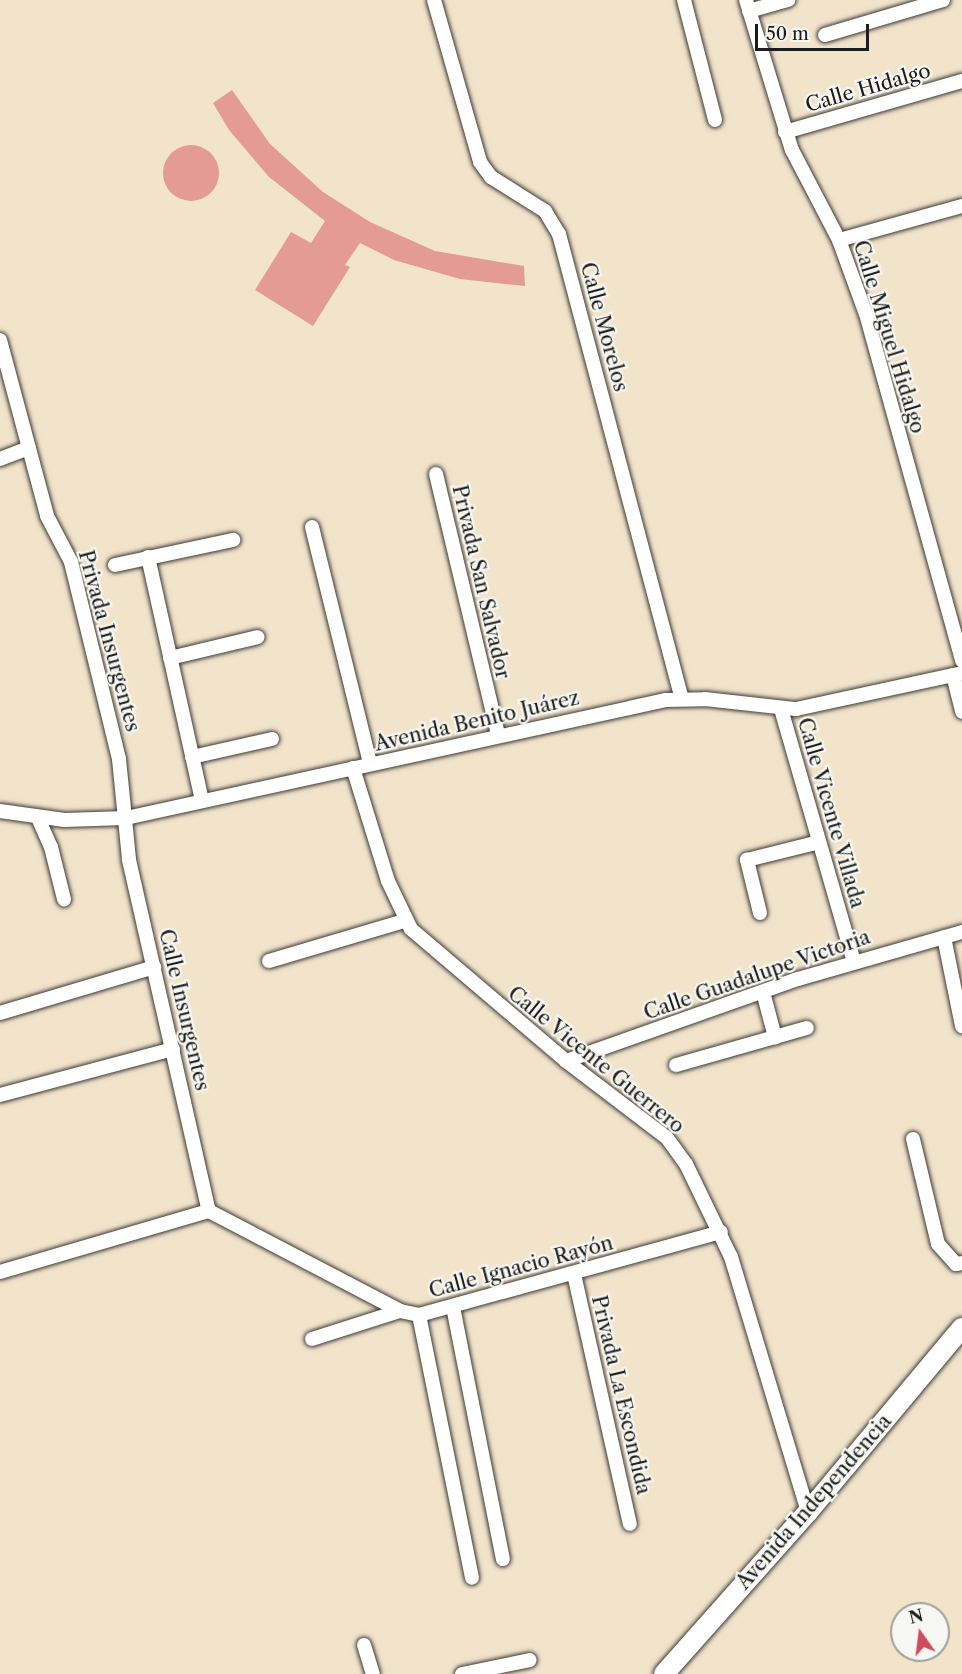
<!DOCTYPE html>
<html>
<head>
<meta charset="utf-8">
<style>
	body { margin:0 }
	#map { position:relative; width:962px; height:1674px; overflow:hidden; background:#f2e3cb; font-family:"Libre Caslon Text",serif }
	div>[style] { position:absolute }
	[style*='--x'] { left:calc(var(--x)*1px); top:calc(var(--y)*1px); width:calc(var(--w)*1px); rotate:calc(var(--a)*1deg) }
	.building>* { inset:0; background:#e49b93 }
	.round { border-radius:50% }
	.roads { filter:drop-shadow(0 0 2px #3c3a36) drop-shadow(0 0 2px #3c3a36) }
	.street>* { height:14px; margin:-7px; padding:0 7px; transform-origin:7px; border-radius:7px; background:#fff }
	.secondary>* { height:20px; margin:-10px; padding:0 10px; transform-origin:10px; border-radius:10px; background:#fff }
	span { translate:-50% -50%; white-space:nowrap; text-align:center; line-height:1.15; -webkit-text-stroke:4.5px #f6f6f2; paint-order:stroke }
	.street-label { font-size:20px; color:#1c1c1c }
	.north { position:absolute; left:890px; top:1602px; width:60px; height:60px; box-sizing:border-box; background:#f6f6f2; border:2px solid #9f9f9c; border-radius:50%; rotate:346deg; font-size:16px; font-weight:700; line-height:24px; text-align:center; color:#1c1c1c }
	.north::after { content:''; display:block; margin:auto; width:21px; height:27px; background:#d1495b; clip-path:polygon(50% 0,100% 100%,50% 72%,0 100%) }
	.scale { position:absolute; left:755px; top:24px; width:114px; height:27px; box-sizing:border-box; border:3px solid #1c1c1c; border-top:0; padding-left:8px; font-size:18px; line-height:21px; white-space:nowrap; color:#1c1c1c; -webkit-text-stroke:4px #f6f6f2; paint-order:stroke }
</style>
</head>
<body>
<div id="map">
	<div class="building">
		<i style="clip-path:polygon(232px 90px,270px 144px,323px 192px,370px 222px,435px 251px,524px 266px,525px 286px,460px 279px,394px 260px,360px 243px,345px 265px,350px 267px,313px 326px,255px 290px,291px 232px,311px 243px,325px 221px,269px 177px,229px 130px,213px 103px)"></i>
		<i class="round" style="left:163px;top:145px;width:56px;height:56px"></i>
	</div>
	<div class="roads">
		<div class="street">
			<i style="--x:434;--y:0;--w:168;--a:74.1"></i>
			<i style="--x:480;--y:162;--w:19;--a:54"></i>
			<i style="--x:491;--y:177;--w:64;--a:32.2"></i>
			<i style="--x:545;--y:211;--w:27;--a:59"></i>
			<i style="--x:559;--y:234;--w:481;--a:75.2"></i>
			<i style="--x:684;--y:0;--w:124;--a:75.5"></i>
			<i style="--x:746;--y:0;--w:157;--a:73"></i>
			<i style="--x:792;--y:150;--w:102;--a:62.4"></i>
			<i style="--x:839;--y:240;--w:79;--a:70"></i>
			<i style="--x:866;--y:314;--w:360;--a:74.5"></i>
			<i style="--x:749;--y:11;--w:41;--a:-15.8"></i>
			<i style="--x:825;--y:35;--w:123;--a:-16.5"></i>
			<i style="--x:785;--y:132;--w:184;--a:-16.1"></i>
			<i style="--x:839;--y:240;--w:128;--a:-15.5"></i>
			<i style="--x:0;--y:340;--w:182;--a:75"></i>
			<i style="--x:47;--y:516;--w:52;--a:62.4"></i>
			<i style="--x:71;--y:562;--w:203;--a:76.3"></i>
			<i style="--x:119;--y:759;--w:101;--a:84.3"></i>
			<i style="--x:129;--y:860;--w:360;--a:77.2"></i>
			<i style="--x:0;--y:459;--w:31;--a:-21"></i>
			<i style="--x:436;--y:474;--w:267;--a:76.6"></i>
			<i style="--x:312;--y:527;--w:244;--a:76.2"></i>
			<i style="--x:148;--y:557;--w:250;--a:77.5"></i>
			<i style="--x:115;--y:565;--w:121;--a:-12"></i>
			<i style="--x:170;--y:658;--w:90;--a:-13.4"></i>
			<i style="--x:953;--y:675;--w:38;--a:76"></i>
			<i style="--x:781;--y:709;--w:263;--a:73.9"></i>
			<i style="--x:192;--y:757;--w:82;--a:-12.7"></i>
			<i style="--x:353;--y:768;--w:118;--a:72.8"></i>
			<i style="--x:388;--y:881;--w:53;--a:64.4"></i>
			<i style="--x:411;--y:929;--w:204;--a:40.4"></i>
			<i style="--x:566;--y:1061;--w:127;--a:37.3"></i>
			<i style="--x:667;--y:1138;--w:32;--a:54"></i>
			<i style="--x:686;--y:1164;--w:103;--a:64.2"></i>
			<i style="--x:731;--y:1257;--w:266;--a:73.2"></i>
			<i style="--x:0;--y:811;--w:65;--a:8"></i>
			<i style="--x:64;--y:820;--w:62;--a:-1.8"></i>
			<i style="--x:126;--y:818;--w:553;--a:-12.33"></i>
			<i style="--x:666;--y:700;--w:39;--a:-1"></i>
			<i style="--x:705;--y:699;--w:92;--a:6.3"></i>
			<i style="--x:796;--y:709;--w:170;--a:-12.2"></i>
			<i style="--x:38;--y:818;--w:32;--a:66"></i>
			<i style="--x:51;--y:847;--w:54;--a:76"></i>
			<i style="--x:760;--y:913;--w:55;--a:-103.8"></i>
			<i style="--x:747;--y:860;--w:74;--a:-14"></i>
			<i style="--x:944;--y:937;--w:91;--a:78.6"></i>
			<i style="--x:269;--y:961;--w:141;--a:-16.5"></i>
			<i style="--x:763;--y:992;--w:47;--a:75.1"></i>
			<i style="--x:0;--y:1013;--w:161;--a:-16.6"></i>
			<i style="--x:566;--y:1061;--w:246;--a:-19.5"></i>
			<i style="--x:798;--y:979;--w:171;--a:-16"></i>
			<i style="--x:676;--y:1065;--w:136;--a:-15.8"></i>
			<i style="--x:0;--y:1095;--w:179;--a:-14.9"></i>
			<i style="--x:913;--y:1139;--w:108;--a:76.6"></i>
			<i style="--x:938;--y:1244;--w:27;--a:48"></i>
			<i style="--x:956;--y:1264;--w:6;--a:-9"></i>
			<i style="--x:209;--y:1211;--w:216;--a:27.6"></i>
			<i style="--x:400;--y:1311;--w:19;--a:12"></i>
			<i style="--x:419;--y:1315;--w:313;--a:-15.4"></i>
			<i style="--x:0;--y:1272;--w:218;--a:-16.3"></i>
			<i style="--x:574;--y:1274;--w:256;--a:77.4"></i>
			<i style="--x:453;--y:1307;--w:257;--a:78.8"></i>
			<i style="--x:419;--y:1315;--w:268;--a:78.6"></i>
			<i style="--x:312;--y:1339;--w:92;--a:-17.7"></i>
			<i style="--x:364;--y:1645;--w:30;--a:73"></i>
			<i style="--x:462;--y:1674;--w:69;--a:-11.6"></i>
		</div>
		<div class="secondary">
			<i style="--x:664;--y:1674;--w:217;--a:-48.4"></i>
			<i style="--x:808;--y:1512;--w:240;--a:-50.1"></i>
		</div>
	</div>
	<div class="street-label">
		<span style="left:868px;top:88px;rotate:-16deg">Calle Hidalgo</span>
		<span style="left:604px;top:327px;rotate:75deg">Calle Morelos</span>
		<span style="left:889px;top:337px;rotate:73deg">Calle Miguel Hidalgo</span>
		<span style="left:481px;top:582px;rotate:77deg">Privada San Salvador</span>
		<span style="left:109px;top:641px;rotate:75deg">Privada Insurgentes</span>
		<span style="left:477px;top:721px;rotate:-13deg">Avenida Benito Juárez</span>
		<span style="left:831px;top:813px;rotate:74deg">Calle Vicente Villada</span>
		<span style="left:757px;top:975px;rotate:-19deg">Calle Guadalupe Victoria</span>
		<span style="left:184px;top:1010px;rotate:77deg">Calle Insurgentes</span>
		<span style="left:596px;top:1060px;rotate:39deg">Calle Vicente Guerrero</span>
		<span style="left:521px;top:1267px;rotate:-15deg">Calle Ignacio Rayón</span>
		<span style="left:621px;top:1395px;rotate:77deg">Privada La Escondida</span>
		<span style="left:814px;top:1502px;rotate:-49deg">Avenida Independencia</span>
	</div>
	<div class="north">N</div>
	<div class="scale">50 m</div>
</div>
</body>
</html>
